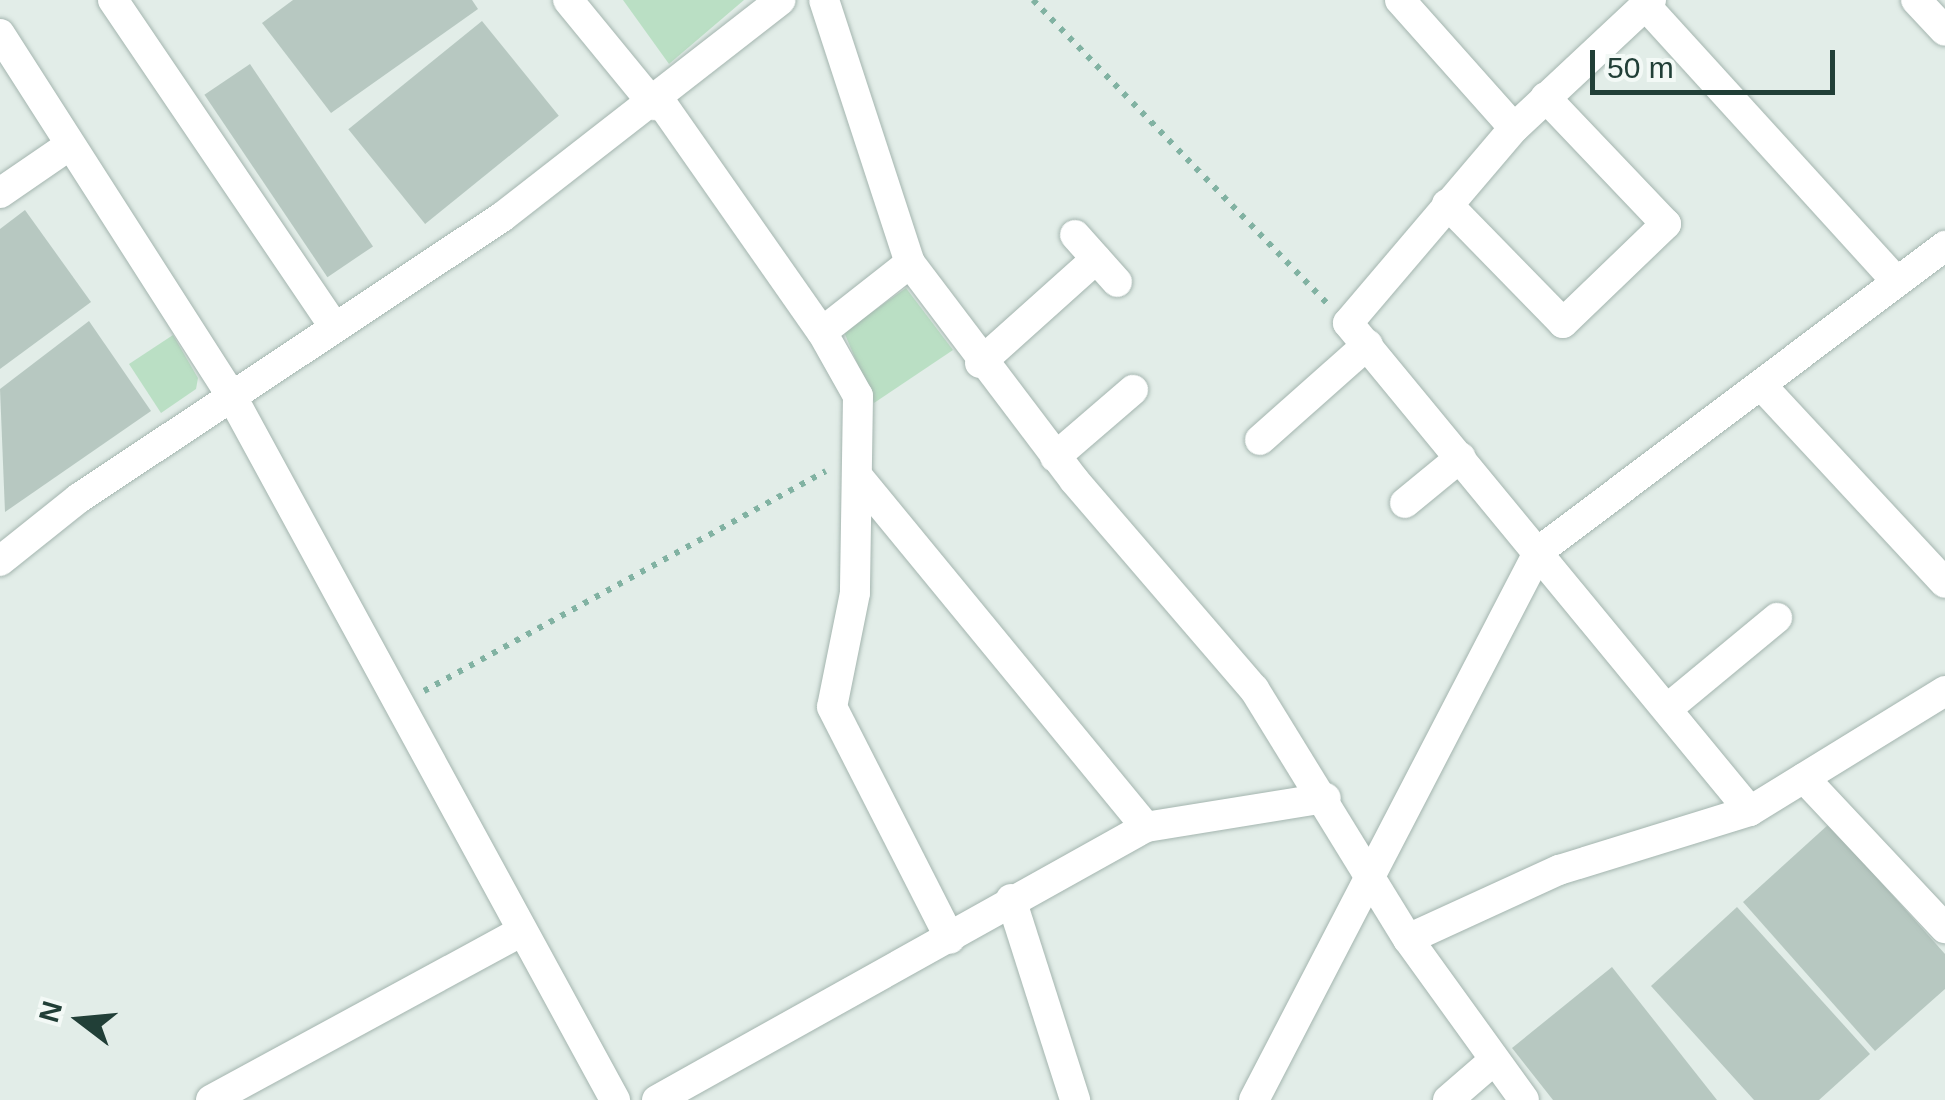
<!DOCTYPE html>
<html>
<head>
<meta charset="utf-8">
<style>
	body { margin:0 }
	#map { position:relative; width:1945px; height:1100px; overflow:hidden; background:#e2ede8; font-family:Helvetica,sans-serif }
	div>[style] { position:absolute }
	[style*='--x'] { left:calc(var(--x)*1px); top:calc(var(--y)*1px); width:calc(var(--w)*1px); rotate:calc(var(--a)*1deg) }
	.green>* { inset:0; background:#badfc4 }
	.building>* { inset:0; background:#b7c8c1; transform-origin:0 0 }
	.path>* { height:6px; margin-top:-3px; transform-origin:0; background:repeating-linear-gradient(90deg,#81b2a2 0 5px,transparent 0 13px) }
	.roads { filter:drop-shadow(0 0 2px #a4b5af) drop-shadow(0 0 2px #a4b5af) }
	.minor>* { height:30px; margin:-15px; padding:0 15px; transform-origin:15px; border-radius:15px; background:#fff }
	span { translate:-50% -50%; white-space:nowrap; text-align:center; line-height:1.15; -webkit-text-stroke:8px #f3f9f6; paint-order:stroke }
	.north { position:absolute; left:30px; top:970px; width:100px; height:100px; -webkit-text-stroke:8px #f3f9f6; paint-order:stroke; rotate:286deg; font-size:28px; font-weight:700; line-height:40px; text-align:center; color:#213f37 }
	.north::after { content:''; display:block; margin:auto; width:35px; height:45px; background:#213f37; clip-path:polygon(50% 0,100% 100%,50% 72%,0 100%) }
	.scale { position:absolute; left:1590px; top:50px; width:245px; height:45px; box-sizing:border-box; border:5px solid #213f37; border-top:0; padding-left:12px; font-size:30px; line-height:35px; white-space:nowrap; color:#213f37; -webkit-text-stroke:8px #f3f9f6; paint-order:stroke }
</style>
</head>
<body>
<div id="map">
	<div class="green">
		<i style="clip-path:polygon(623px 0,744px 0,669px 64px)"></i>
		<i style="clip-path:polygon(906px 288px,953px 350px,874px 403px,844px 332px)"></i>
		<i style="clip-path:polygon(173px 335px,198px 378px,196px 389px,161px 413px,129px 364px)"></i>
	</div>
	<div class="building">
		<i style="clip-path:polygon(293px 0,472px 0,478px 9px,331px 113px,262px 23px)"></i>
		<i style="left:482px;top:21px;width:122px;height:172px;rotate:51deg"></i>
		<i style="left:250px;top:64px;width:220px;height:55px;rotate:56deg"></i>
		<i style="clip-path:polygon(25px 210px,91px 302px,0 369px,0 229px)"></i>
		<i style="clip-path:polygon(89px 321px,151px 411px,5px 512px,0 389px)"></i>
		<i style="clip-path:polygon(1829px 824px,1945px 954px,1945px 989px,1875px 1051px,1743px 902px)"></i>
		<i style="clip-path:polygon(1737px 907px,1870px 1054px,1819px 1100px,1754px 1100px,1651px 986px)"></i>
		<i style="clip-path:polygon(1612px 967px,1717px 1100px,1553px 1100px,1512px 1048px)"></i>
	</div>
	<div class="path">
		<i style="--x:1033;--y:0;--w:425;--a:45.9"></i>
		<i style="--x:424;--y:691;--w:458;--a:-28.7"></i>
	</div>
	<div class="roads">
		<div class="minor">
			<i style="--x:113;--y:0;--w:395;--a:55.9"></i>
			<i style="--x:568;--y:0;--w:136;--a:50.7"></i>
			<i style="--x:824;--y:0;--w:277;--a:71.9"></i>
			<i style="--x:910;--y:263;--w:272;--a:52.9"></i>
			<i style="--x:1074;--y:480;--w:276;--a:49.3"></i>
			<i style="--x:1254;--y:689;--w:294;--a:58.4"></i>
			<i style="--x:1408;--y:939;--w:198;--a:54.2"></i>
			<i style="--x:1400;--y:0;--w:171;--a:48.3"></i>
			<i style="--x:1651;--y:0;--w:187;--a:136.9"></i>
			<i style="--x:1514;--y:128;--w:256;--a:130.4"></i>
			<i style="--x:1348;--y:323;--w:632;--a:50.52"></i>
			<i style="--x:1916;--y:0;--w:42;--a:46.9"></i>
			<i style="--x:1645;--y:5;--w:374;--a:47.7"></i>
			<i style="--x:0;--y:34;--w:429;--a:57.4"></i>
			<i style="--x:231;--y:395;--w:803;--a:61.42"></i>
			<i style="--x:660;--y:101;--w:282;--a:55"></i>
			<i style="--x:822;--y:332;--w:73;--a:60.6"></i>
			<i style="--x:858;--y:396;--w:197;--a:90.9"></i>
			<i style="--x:855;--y:593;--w:116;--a:101.4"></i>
			<i style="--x:832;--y:707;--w:260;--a:63"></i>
			<i style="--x:0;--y:193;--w:85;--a:-34.4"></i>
			<i style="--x:1447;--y:204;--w:166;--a:45.7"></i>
			<i style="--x:1563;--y:323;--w:143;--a:-43.9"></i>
			<i style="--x:1666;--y:224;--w:175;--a:-133.6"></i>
			<i style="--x:1075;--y:235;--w:63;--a:48.2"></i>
			<i style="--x:822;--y:332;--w:112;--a:-38.1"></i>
			<i style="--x:980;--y:363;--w:156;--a:-41.9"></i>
			<i style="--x:1761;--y:385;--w:270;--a:47.1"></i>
			<i style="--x:1260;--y:440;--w:144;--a:-41.6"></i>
			<i style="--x:1055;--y:457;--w:103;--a:-40.7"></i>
			<i style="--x:860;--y:479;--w:450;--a:50.6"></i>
			<i style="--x:1405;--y:503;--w:72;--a:-39.4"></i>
			<i style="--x:0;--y:561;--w:101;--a:-38.6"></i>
			<i style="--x:79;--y:498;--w:508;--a:-33.6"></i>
			<i style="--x:502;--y:217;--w:353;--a:-37.9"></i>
			<i style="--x:1667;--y:709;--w:143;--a:-39.6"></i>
			<i style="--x:1804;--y:778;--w:206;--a:46.8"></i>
			<i style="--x:1011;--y:899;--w:211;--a:72.3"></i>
			<i style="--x:1408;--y:939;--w:166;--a:-24.6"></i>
			<i style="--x:1559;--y:870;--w:200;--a:-17.2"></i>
			<i style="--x:1750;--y:811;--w:229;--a:-31.6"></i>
			<i style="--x:211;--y:1100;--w:352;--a:-28.5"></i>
			<i style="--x:657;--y:1100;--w:560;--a:-29.17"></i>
			<i style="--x:1146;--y:827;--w:182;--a:-9.2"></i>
			<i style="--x:1254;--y:1100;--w:619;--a:-62.57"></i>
			<i style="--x:1539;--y:551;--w:508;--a:-36.92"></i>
			<i style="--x:1448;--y:1100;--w:60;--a:-40.9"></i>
		</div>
	</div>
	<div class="north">N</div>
	<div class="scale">50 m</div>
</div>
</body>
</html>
